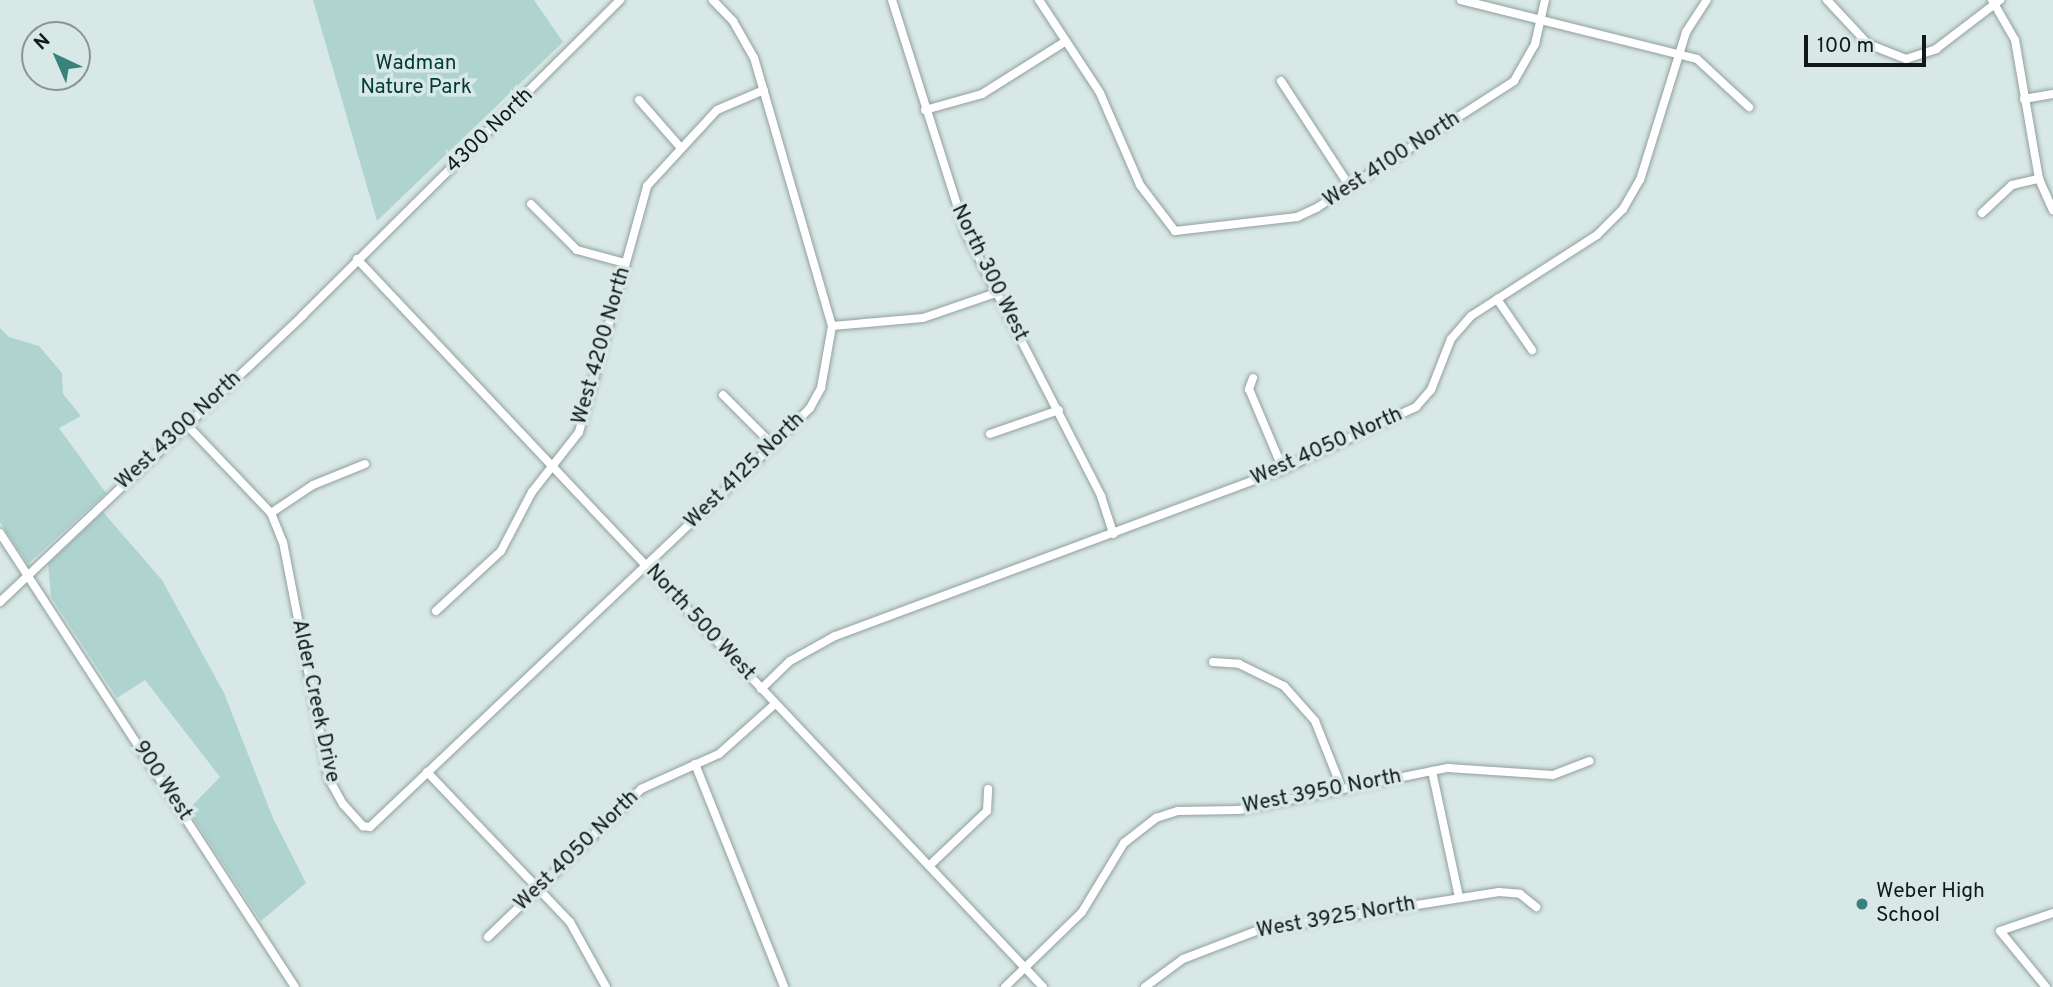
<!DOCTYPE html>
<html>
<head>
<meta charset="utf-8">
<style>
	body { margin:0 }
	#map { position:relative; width:2053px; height:987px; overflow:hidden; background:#d8e8e6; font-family:Overpass,sans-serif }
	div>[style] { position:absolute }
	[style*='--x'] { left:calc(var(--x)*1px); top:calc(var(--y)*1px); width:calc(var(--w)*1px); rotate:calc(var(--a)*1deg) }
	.green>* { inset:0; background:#afd4d0 }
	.roads { filter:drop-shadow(0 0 2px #91a09e) drop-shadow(0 0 2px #91a09e) }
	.minor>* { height:8px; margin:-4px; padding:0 4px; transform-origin:4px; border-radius:4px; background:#fff }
	.dots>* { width:19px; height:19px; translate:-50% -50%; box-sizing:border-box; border:4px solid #d8e8e6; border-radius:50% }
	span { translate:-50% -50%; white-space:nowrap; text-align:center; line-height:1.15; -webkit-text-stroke:7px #d8e8e6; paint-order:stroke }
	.park-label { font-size:21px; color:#003b37 }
	.street-label { font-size:21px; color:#121817 }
	.poi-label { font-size:21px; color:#121817 }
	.left { translate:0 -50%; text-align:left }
	.north { position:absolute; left:21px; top:21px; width:70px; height:70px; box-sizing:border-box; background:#d8e8e6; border:2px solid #899593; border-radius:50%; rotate:316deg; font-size:19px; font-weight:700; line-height:28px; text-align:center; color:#121817 }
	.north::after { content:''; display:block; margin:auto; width:24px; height:32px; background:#39817b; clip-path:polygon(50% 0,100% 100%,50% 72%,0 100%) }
	.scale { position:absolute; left:1804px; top:35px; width:122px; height:32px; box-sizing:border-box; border:4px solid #121817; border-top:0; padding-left:9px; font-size:21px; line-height:24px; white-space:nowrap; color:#121817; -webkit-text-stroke:5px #d8e8e6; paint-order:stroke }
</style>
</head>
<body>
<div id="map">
	<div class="green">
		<i style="clip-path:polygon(313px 0,534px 0,563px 42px,377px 221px)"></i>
		<i style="clip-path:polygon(0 328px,9px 337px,39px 346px,62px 373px,63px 394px,81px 416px,59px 428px,106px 493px,28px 564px,0 522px)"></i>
		<i style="clip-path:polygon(103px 512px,162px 580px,224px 693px,273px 818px,306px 883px,261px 921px,188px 810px,220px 777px,145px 680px,117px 698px,51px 597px,48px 564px)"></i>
	</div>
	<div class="roads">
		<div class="minor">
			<i style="--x:892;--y:0;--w:244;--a:72.4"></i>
			<i style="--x:966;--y:233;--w:296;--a:62.8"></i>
			<i style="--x:1101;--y:496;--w:40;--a:72"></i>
			<i style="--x:1039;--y:0;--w:111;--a:56.7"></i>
			<i style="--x:1100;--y:93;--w:100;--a:66.5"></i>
			<i style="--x:1140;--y:185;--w:58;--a:52.7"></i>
			<i style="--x:1175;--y:231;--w:123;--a:-6.5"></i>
			<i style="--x:1297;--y:217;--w:23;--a:-25"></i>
			<i style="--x:1318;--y:207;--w:233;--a:-32.7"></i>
			<i style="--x:1514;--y:81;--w:43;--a:-60.4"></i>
			<i style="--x:1535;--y:44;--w:45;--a:-77.2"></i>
			<i style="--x:1461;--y:0;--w:243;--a:14"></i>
			<i style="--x:1697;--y:59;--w:71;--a:42.7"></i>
			<i style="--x:1827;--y:0;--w:60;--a:47"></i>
			<i style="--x:1868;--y:44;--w:41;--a:21.5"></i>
			<i style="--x:1906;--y:59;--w:32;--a:-18"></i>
			<i style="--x:1936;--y:49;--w:81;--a:-37.4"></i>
			<i style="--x:1992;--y:0;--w:46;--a:60.1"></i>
			<i style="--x:2015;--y:40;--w:141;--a:80.2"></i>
			<i style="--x:2039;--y:179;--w:34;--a:66"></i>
			<i style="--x:1281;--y:81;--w:126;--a:56.9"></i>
			<i style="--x:2024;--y:99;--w:29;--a:-10"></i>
			<i style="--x:639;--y:100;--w:62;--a:48.9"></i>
			<i style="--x:925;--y:110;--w:59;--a:-15.7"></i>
			<i style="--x:982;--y:94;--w:99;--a:-32.2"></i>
			<i style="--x:531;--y:204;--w:65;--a:45"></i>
			<i style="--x:577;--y:250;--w:50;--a:15.2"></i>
			<i style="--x:1982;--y:213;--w:41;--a:-43"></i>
			<i style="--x:2012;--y:185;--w:28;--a:-13"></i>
			<i style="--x:357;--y:259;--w:1000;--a:46.7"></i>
			<i style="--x:1497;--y:299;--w:62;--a:55.5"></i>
			<i style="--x:832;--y:326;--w:91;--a:-5"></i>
			<i style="--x:923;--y:318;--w:77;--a:-18.9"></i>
			<i style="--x:1253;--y:378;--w:12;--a:110"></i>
			<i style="--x:1249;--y:389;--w:87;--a:67"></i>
			<i style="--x:723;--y:395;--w:71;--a:45"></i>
			<i style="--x:186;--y:424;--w:123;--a:46.3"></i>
			<i style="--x:271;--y:513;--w:31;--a:68"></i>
			<i style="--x:283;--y:542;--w:241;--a:79"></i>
			<i style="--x:329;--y:779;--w:29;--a:61"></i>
			<i style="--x:343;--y:804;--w:30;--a:48"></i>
			<i style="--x:363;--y:826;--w:7;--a:8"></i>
			<i style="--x:370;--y:827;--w:555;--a:-43.47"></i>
			<i style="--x:773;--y:445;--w:52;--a:-45"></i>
			<i style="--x:810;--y:408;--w:23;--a:-61"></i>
			<i style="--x:821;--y:388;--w:63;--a:-79.9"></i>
			<i style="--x:832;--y:326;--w:279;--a:-106.2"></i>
			<i style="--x:754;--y:58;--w:43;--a:-119.6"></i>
			<i style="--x:733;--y:21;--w:29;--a:-134"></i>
			<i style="--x:990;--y:434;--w:73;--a:-19.2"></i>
			<i style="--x:271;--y:513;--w:50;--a:-33.7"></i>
			<i style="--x:313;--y:485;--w:56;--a:-22"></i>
			<i style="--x:0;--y:533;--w:541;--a:56.99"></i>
			<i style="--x:0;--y:602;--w:417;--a:-43.4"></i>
			<i style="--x:303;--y:315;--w:447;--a:-44.8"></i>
			<i style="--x:436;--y:611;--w:88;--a:-42.7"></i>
			<i style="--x:501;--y:551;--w:67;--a:-62.3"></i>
			<i style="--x:532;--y:492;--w:76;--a:-51.9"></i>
			<i style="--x:579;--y:432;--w:255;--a:-74.5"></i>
			<i style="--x:647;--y:186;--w:103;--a:-47.4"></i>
			<i style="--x:717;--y:110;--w:51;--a:-23.1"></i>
			<i style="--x:1213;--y:662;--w:26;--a:4"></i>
			<i style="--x:1239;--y:664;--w:50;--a:26.1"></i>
			<i style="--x:1284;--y:686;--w:47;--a:48.5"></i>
			<i style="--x:1315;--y:721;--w:73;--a:68.3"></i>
			<i style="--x:761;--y:689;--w:40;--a:-44"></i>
			<i style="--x:790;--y:661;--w:51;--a:-29.1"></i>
			<i style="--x:835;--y:636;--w:478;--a:-20.4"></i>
			<i style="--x:1283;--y:469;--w:147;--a:-25"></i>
			<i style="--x:1416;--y:407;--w:23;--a:-49"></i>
			<i style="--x:1431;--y:390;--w:55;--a:-68.6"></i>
			<i style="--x:1451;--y:339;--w:30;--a:-49"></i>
			<i style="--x:1471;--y:316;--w:150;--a:-32.7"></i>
			<i style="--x:1597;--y:235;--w:37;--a:-45"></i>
			<i style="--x:1623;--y:209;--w:34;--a:-60"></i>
			<i style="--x:1640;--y:180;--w:155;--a:-72.7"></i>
			<i style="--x:1686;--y:32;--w:38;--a:-57"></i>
			<i style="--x:695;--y:764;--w:240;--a:68.2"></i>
			<i style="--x:1432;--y:771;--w:129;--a:77.9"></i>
			<i style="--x:427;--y:772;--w:207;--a:46.4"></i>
			<i style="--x:570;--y:922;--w:74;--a:61"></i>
			<i style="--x:929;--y:866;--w:80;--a:-43.5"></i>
			<i style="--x:987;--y:811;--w:22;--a:-87"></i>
			<i style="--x:488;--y:937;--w:213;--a:-44"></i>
			<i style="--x:641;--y:789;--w:85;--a:-24.2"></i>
			<i style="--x:719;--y:754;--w:75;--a:-41.8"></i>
			<i style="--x:1005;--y:987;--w:107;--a:-44.2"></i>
			<i style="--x:1082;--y:912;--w:81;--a:-58.7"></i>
			<i style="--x:1124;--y:843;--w:41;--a:-38"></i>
			<i style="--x:1156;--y:818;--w:23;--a:-18"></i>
			<i style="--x:1178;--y:811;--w:61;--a:-0.9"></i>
			<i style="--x:1239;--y:810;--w:213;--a:-11.4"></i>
			<i style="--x:1448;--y:768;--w:105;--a:3.8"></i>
			<i style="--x:1553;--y:775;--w:39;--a:-21"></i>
			<i style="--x:1145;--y:987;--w:47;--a:-36.4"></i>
			<i style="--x:1183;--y:959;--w:81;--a:-20.9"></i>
			<i style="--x:1259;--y:930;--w:243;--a:-9"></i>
			<i style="--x:1499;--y:892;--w:21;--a:5"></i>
			<i style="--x:1520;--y:894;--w:21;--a:39"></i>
			<i style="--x:2046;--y:987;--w:72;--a:-129.4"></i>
			<i style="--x:2000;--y:931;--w:56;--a:-18.8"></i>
		</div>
	</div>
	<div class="dots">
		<i style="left:1862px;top:904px;background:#39817b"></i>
	</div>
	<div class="park-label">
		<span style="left:416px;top:76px">Wadman<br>Nature Park</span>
	</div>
	<div class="street-label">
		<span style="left:490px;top:131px;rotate:-44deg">4300 North</span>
		<span style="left:1392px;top:160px;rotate:-33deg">West 4100 North</span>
		<span style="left:989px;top:273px;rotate:64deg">North 300 West</span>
		<span style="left:602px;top:346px;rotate:-74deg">West 4200 North</span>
		<span style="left:179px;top:431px;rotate:-43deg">West 4300 North</span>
		<span style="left:1327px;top:447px;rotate:-24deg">West 4050 North</span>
		<span style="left:745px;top:471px;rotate:-44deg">West 4125 North</span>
		<span style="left:700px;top:623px;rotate:47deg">North 500 West</span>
		<span style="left:315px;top:701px;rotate:78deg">Alder Creek Drive</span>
		<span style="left:162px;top:781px;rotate:57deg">900 West</span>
		<span style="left:1322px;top:792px;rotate:-11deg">West 3950 North</span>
		<span style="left:577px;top:851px;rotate:-44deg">West 4050 North</span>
		<span style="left:1336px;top:918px;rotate:-10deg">West 3925 North</span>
	</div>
	<div class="poi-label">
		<span class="left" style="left:1876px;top:904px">Weber High<br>School</span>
	</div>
	<div class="north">N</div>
	<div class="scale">100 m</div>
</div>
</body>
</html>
